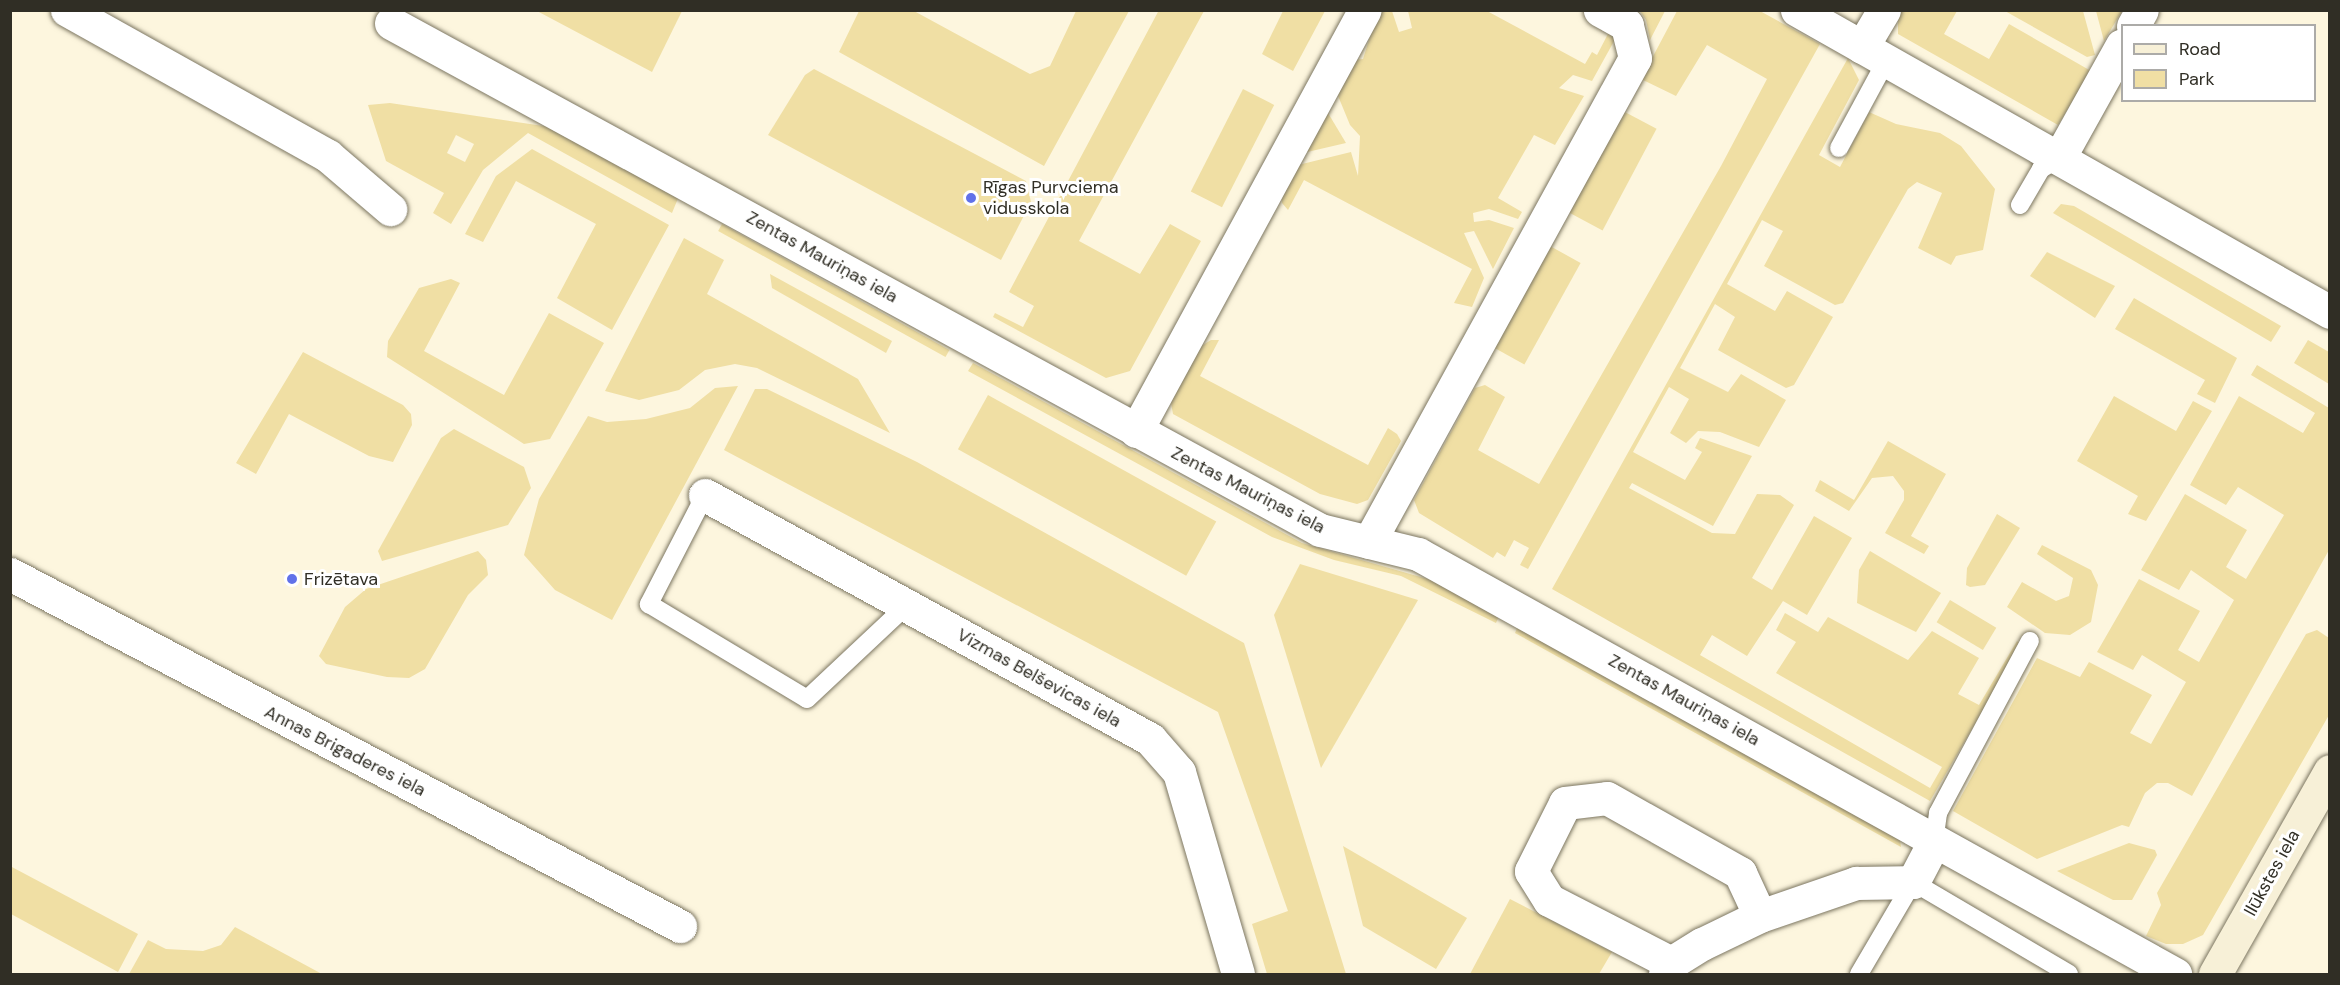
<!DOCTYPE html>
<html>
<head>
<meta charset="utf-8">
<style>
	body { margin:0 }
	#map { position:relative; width:2340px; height:985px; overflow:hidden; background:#fdf6de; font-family:"DM Sans",sans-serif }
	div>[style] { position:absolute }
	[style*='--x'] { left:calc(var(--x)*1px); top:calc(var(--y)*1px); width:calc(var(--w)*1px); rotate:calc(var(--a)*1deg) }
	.green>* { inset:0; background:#f0dfa4; transform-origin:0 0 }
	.roads { filter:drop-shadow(0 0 2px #7c7661) drop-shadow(0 0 2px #7c7661) }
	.lane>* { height:18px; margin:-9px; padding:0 9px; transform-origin:9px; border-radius:9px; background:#fff }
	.street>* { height:33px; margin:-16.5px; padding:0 16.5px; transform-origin:16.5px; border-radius:16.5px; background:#fff }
	.secondary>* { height:33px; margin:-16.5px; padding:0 16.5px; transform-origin:16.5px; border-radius:16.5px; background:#f7f0d7 }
	.dots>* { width:16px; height:16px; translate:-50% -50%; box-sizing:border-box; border:3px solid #fff; border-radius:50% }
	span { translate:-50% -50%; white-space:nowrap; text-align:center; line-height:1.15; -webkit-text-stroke:6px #fff; paint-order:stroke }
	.poi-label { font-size:18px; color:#302e25 }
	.left { translate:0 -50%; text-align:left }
	.street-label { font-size:18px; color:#302e25 }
	.frame { position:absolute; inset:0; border:12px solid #302e25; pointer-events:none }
	.legend { position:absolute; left:2121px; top:24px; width:195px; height:78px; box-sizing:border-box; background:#fff; border:2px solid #acaba8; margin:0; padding:8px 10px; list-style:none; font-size:18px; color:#302e25 }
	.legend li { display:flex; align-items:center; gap:12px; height:30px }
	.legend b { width:30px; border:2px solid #acaba8 }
</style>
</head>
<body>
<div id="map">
	<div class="green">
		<i style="clip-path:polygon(1159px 10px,1204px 11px,1079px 241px,1140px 274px,1170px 224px,1201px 241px,1130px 371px,1106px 378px,993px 317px,995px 313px,1023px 327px,1034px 306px,1009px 292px)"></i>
		<i style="clip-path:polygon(537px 11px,682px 11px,652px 72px)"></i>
		<i style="clip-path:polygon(859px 11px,914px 11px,1030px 74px,1050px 66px,1076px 11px,1129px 11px,1044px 166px,839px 52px)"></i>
		<i style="clip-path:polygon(1283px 11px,1325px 11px,1293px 71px,1262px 54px)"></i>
		<i style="clip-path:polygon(1378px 11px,1392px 11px,1399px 32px,1412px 28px,1408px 11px,1487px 11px,1585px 64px,1592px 52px,1597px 55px,1609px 32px,1618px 34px,1592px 81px,1573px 75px,1559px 88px,1584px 96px,1555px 145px,1534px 135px,1498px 198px,1522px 212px,1518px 219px,1489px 209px,1473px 213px,1474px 222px,1489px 220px,1514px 228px,1493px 269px,1474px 231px,1464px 233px,1484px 278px,1472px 307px,1454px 303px,1472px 269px,1304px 180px,1288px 210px,1282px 203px,1281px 195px,1294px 166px,1351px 152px,1358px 176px,1360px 136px,1350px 125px,1336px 91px,1352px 60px,1363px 59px)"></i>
		<i style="clip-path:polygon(1640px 11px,1665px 11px,1650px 40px,1646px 20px)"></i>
		<i style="clip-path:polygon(1677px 11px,1760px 11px,1820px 44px,1528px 569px,1520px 565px,1529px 548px,1514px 540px,1505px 557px,1497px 552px,1493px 558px,1419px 513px,1414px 500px,1475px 388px,1485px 385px,1505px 397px,1478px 450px,1539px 484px,1721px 166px,1767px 79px,1707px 45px,1676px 96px,1641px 79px)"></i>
		<i style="clip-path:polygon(1898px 11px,1957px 11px,1944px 34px,1989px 59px,2009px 24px,2091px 71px,2058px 125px,1898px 34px)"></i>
		<i style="clip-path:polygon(2005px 11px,2083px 11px,2095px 55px,2087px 57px)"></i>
		<i style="clip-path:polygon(2096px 11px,2122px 11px,2104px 41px)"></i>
		<i style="clip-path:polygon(1848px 58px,1859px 80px,1819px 155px,1840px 167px,1869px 112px,1896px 124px,1940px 133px,1961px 146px,1995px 189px,1983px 250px,1956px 256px,1951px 265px,1918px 248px,1942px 193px,1917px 182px,1908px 189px,1843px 303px,1835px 305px,1764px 266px,1783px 231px,1762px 220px,1727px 284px,1775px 311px,1787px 291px,1833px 317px,1794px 385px,1786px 388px,1718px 350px,1735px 317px,1715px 304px,1680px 368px,1728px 392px,1741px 374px,1786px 400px,1759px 447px,1720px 432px,1698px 431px,1686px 443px,1670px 433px,1689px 399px,1669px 387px,1633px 452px,1685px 480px,1702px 452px,1695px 448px,1700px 438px,1752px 456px,1713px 526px,1632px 483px,1629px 488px,1712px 533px,1735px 534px,1757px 494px,1780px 495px,1794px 505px,1752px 578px,1772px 590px,1814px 516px,1852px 538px,1807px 615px,1783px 601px,1747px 656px,1712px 635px,1700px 655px,1930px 788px,1942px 767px,1776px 673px,1796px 642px,1776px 630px,1785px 613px,1818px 632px,1828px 617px,1908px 660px,1932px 631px,1979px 658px,1958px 694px,1979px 705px,2017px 641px,2021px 645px,1930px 801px,1552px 589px)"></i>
		<i style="clip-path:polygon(814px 69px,1026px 181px,1031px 202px,1001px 260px,768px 135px,805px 75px)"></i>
		<i style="left:1243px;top:89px;width:35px;height:115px;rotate:27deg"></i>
		<i style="clip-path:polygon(evenodd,390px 103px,550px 127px,679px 196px,672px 213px,528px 133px,483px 170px,451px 224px,433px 213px,444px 193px,386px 161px,368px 105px,390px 103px,456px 135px,474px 144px,465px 162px,447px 153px,456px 135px)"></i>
		<i style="clip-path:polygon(1325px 108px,1346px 143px,1303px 153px)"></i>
		<i style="left:1623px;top:111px;width:38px;height:115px;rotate:28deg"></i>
		<i style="clip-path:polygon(532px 149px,669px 225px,612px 330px,557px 298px,596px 224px,516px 181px,483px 242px,465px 234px,496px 176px)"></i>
		<i style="clip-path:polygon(2061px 204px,2074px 206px,2281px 326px,2271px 342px,2053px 213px)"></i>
		<i style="left:722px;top:224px;width:260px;height:8px;rotate:29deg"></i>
		<i style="clip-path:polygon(684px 238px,724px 260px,707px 294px,858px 379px,890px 433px,757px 368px,735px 364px,705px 370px,679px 390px,639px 400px,605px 391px)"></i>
		<i style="left:1550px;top:246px;width:35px;height:116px;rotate:29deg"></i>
		<i style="clip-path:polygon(2047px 252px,2115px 286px,2095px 318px,2030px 276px)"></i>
		<i style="clip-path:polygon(770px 274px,892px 341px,886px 353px,772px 288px)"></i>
		<i style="clip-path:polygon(451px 279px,460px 283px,424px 351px,504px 395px,549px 313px,604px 343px,550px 439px,524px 444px,387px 357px,388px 341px,419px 288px)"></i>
		<i style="clip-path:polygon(2134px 298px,2237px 358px,2215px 403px,2197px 394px,2205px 380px,2115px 329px)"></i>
		<i style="clip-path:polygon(1211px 340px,1219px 340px,1200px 376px,1368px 465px,1388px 428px,1397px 434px,1401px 441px,1368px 500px,1357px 504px,1320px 494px,1173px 414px,1171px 403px,1198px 348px)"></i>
		<i style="clip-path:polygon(2308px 340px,2329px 352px,2329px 384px,2294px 363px)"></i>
		<i style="clip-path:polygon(303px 352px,403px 405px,411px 414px,412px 425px,393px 462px,369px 456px,289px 414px,256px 474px,236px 463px)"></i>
		<i style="clip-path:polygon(973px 363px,1302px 543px,1431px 580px,1499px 616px,1496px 623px,1401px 576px,1334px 560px,1272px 537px,968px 371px)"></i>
		<i style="clip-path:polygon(2257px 365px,2329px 408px,2329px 550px,2192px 796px,2168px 783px,2157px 783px,2145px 793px,2129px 827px,2122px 825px,2037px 859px,1953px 811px,2037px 658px,2080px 677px,2089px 662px,2152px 695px,2130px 733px,2151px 744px,2186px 682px,2142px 655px,2133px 670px,2097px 652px,2139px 579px,2200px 611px,2178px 650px,2199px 662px,2234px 600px,2191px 570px,2179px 590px,2141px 570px,2185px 494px,2247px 530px,2226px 567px,2246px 579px,2284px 515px,2238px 487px,2226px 505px,2190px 485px,2239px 396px,2303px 433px,2315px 413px,2251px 375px)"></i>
		<i style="clip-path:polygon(738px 386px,612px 620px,555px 590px,524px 555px,539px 499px,588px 416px,607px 422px,646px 419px,690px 408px,715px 388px)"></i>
		<i style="clip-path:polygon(755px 389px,767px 389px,917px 462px,1244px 643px,1346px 974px,1267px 974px,1252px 924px,1288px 911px,1218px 712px,724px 450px)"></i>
		<i style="left:988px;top:395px;width:261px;height:62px;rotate:29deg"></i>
		<i style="clip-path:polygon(2114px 396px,2176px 431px,2193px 401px,2212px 411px,2146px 521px,2128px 514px,2138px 496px,2077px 461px)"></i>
		<i style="clip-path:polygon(454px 429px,524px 467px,531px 488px,508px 525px,382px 561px,378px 551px,441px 438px)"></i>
		<i style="clip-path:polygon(1888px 441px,1946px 474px,1911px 536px,1929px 546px,1924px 554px,1885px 533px,1904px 500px,1904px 491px,1893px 476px,1872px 478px,1849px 511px,1815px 491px,1820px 480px,1854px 500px)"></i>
		<i style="clip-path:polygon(1997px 514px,2020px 528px,1985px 585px,1970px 587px,1966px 585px,1967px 568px)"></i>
		<i style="clip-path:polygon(2042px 545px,2091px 570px,2098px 585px,2091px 622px,2070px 635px,2045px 633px,2007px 607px,2022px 582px,2056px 601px,2069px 596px,2073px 578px,2037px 554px)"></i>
		<i style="clip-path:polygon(478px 551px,486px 560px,488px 575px,468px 595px,425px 669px,409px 678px,387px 677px,326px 664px,319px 656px,345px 607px,366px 589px)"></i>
		<i style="clip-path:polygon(1870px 551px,1941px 593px,1916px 632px,1857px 603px,1859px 570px)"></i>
		<i style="clip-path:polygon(1300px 564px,1418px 600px,1321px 768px,1274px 615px)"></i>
		<i style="left:1950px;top:600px;width:54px;height:26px;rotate:31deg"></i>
		<i style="clip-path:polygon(1518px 626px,1900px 840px,1901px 847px,1515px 633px)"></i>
		<i style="clip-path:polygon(2317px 630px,2329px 638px,2329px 715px,2203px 935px,2183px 944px,2166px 944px,2146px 936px,2161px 905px,2157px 893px,2306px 634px)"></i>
		<i style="clip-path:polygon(2129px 843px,2155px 850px,2157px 855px,2132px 900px,2113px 900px,2057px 871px)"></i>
		<i style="clip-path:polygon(1343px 846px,1467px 918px,1436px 969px,1363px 926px)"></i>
		<i style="clip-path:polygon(10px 866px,138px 934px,118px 972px,11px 914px)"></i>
		<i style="clip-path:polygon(1510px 899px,1612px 952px,1599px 974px,1470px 974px)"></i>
		<i style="clip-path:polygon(235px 927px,322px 974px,129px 974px,148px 940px,166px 949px,203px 951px,221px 945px)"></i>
	</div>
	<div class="roads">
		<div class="lane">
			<i style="--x:1839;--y:148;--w:99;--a:-61.6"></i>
			<i style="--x:2020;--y:205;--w:42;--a:-59.7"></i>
			<i style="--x:2041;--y:169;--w:21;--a:-31"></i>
			<i style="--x:705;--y:495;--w:123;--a:117.2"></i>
			<i style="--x:649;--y:604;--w:184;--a:31"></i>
			<i style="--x:807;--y:699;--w:137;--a:-43.2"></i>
			<i style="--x:1934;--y:842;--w:29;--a:-82"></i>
			<i style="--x:1938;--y:813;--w:195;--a:-61.9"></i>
			<i style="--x:1859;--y:974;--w:107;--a:-59.6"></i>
			<i style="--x:1913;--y:882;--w:181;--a:30.5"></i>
		</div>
		<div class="street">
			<i style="--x:67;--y:10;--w:299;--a:29.2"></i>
			<i style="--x:328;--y:156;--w:82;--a:40.5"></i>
			<i style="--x:1797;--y:10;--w:613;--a:29.54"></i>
			<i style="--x:391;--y:23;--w:1058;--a:28.62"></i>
			<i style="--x:1320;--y:530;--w:101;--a:13.8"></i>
			<i style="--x:1418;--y:554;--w:866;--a:29.02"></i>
			<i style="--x:2133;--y:26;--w:18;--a:-61"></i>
			<i style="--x:1862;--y:47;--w:43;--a:-59.3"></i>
			<i style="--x:2059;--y:158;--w:129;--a:-60.9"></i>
			<i style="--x:1136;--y:431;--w:479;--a:-61.5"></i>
			<i style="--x:705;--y:495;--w:508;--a:28.74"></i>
			<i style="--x:1150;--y:739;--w:44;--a:48.7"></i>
			<i style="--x:1179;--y:772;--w:210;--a:73.7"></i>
			<i style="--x:1369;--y:542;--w:552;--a:-61.21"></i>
			<i style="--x:1635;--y:58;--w:34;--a:-104"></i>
			<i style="--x:1627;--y:25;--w:31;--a:-151"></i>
			<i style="--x:10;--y:574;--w:757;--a:27.72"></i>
			<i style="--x:1671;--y:963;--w:137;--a:-152.7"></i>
			<i style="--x:1549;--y:900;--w:34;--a:-122"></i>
			<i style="--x:1531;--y:871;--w:76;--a:-63.4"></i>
			<i style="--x:1565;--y:803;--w:42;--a:-6.8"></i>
			<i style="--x:1607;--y:798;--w:153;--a:29.4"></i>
			<i style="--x:1740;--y:873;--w:47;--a:65.1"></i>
			<i style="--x:1665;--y:974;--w:13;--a:-61"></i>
			<i style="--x:1671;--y:963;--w:36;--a:-32"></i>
			<i style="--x:1702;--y:944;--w:64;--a:-25.8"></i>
			<i style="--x:1760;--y:916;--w:102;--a:-19"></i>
			<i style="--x:1856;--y:883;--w:57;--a:-1"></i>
			<i style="--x:1913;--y:882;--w:45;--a:-62.3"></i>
		</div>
		<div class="secondary">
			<i style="--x:2215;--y:974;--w:233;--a:-60.5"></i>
		</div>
	</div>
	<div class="dots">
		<i style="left:971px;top:198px;background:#6171e9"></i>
		<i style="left:292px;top:579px;background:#6171e9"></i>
	</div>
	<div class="poi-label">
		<span class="left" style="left:983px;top:198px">Rīgas Purvciema<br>vidusskola</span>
		<span class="left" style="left:304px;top:579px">Frizētava</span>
	</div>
	<div class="street-label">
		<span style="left:822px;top:257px;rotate:29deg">Zentas Mauriņas iela</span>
		<span style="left:1248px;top:490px;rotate:27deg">Zentas Mauriņas iela</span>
		<span style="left:1039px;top:678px;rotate:29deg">Vizmas Belševicas iela</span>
		<span style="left:1684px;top:700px;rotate:29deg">Zentas Mauriņas iela</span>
		<span style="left:345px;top:751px;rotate:27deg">Annas Brigaderes iela</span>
		<span style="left:2272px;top:873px;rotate:-61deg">Ilūkstes iela</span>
	</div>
	<div class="frame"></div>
	<ul class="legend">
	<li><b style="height:8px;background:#f7f0d7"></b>Road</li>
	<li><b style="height:16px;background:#f0dfa4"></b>Park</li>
	</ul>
</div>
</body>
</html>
